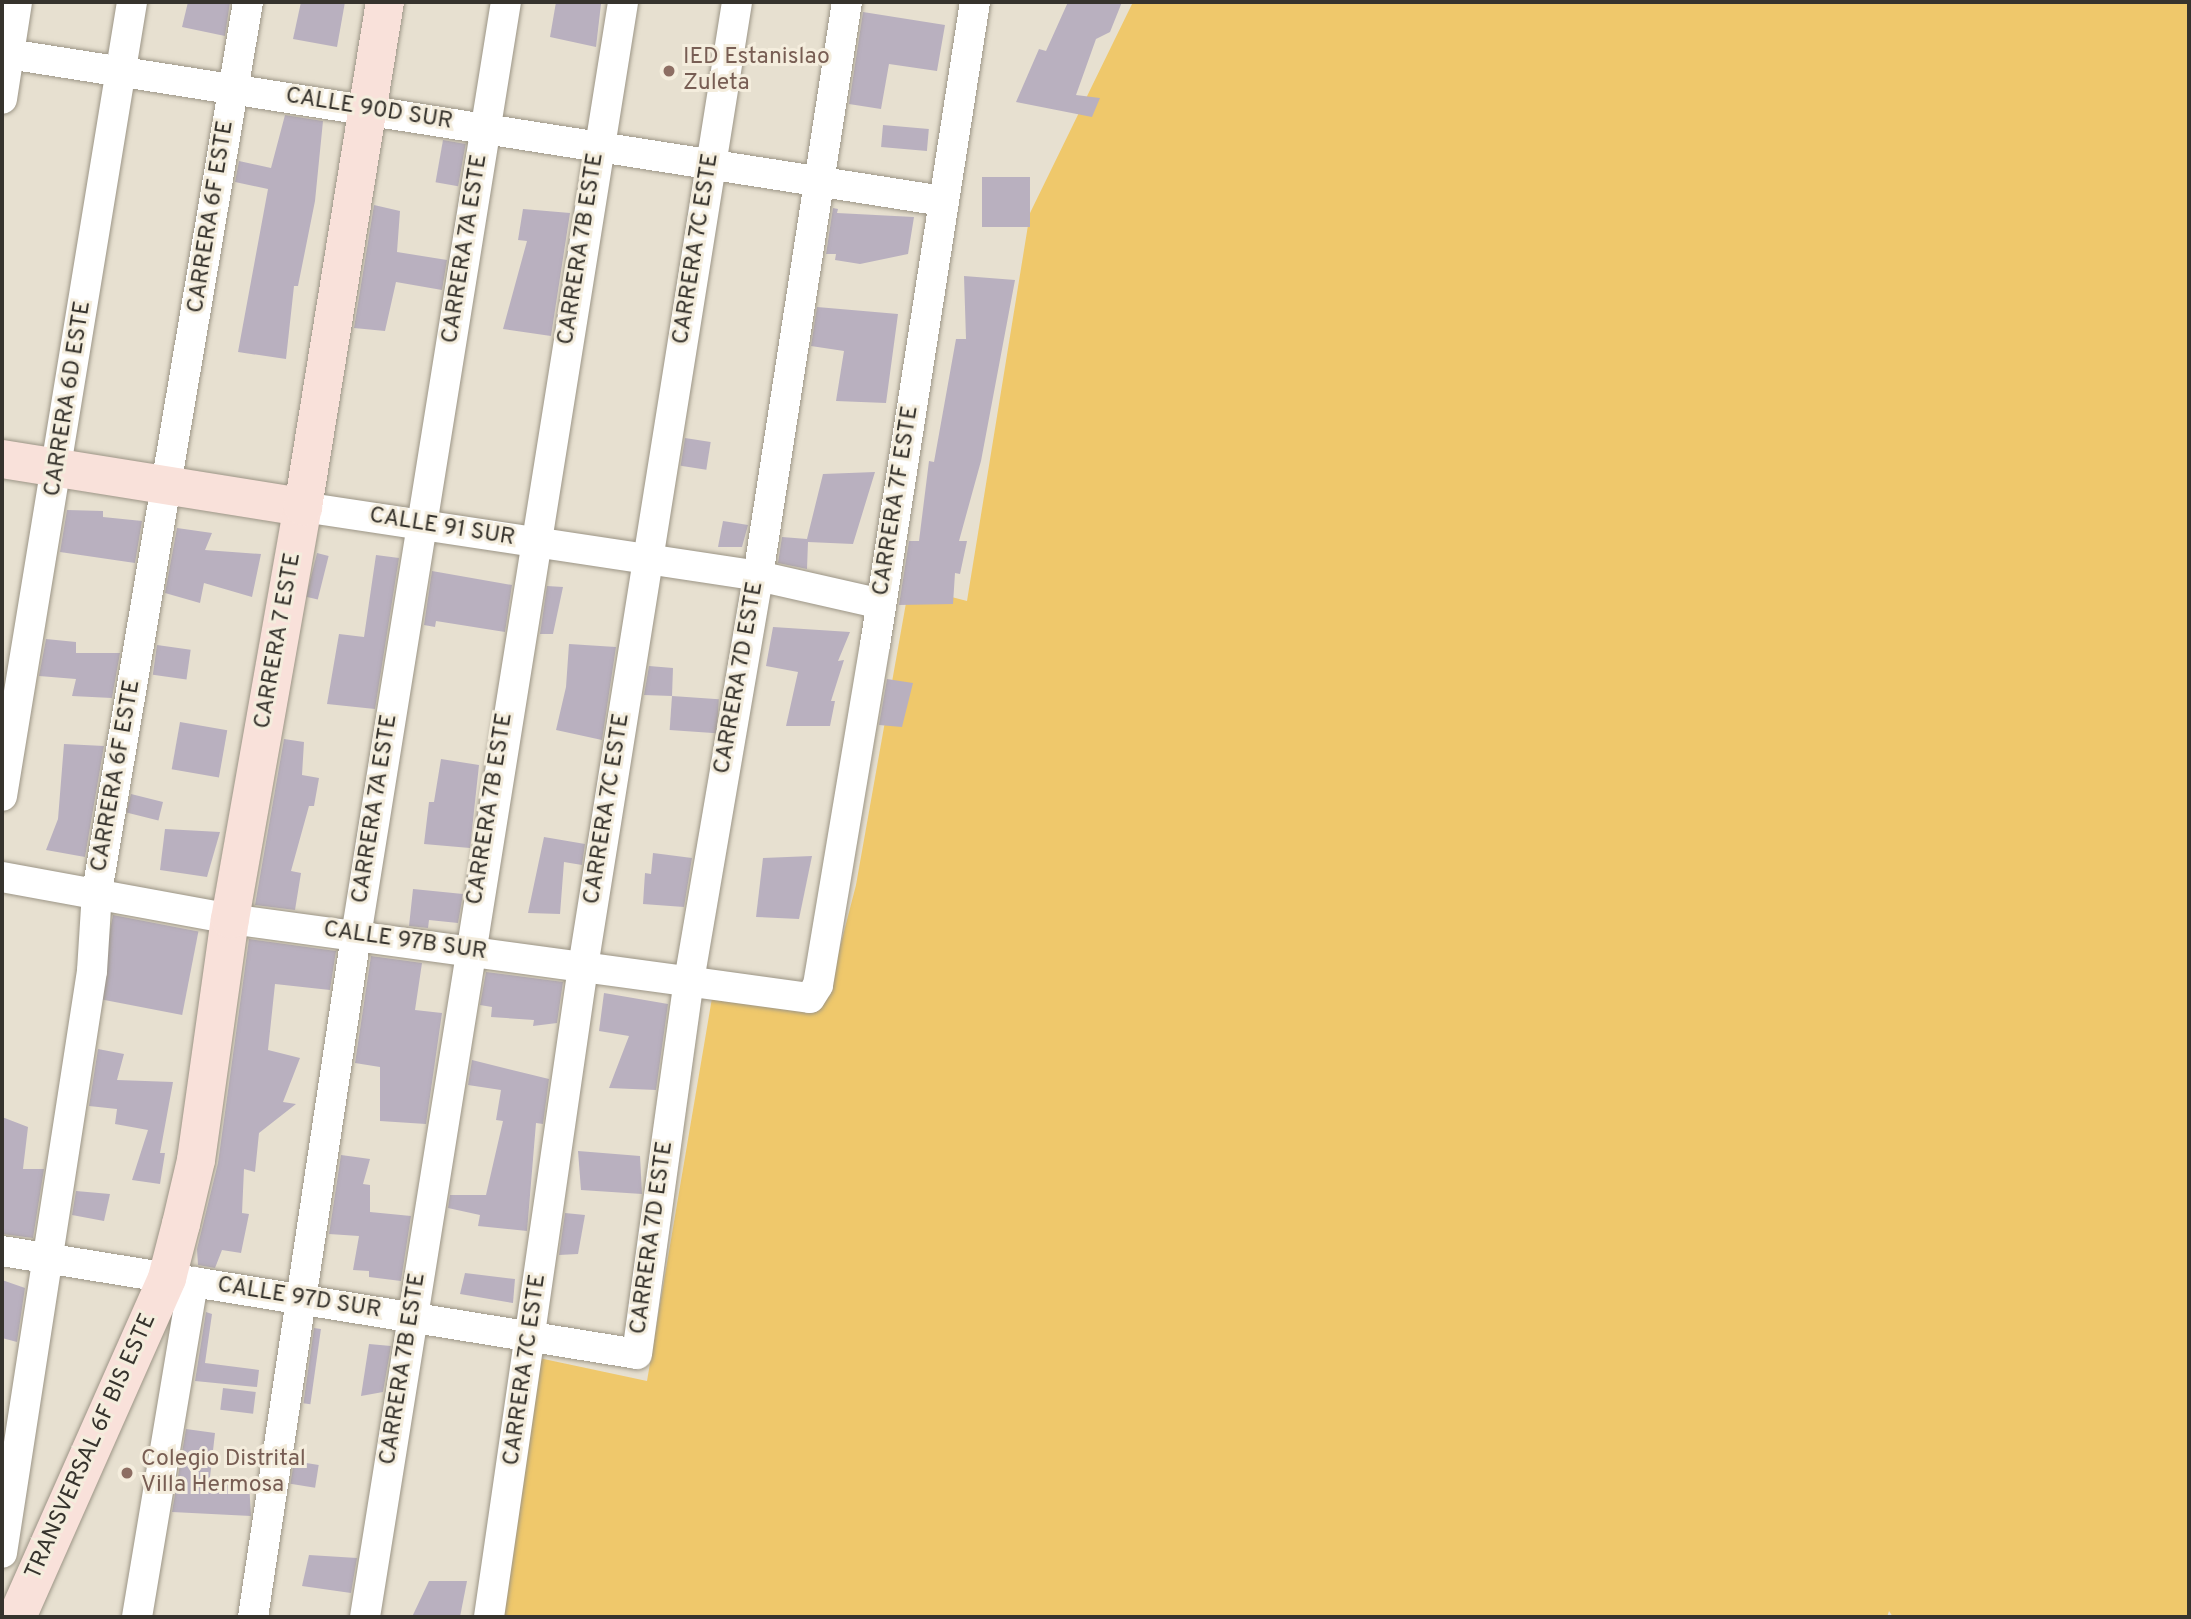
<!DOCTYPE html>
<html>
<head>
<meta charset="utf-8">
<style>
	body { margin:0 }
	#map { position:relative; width:2191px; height:1619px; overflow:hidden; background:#e7e0d0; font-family:Overpass,sans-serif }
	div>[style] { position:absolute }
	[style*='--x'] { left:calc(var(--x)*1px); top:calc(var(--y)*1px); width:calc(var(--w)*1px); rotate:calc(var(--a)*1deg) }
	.green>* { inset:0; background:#efc86b }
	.building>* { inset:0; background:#b9b0bf; transform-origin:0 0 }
	.roads { filter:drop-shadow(0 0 2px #9c9586) drop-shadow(0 0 2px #9c9586) }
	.street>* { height:30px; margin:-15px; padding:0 15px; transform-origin:15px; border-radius:15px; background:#fff }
	.secondary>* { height:38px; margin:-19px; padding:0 19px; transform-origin:19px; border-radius:19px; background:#f9e1da }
	.dots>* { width:19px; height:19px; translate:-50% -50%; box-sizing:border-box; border:4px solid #f4eddd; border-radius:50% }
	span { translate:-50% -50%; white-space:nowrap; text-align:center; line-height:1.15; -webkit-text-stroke:6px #f4eddd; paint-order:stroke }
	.education-label { font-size:23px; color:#785e54 }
	.left { translate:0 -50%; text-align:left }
	.street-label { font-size:23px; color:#36332d }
	.frame { position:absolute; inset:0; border:4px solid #36332d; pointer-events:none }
</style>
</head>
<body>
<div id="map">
	<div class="green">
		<i style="clip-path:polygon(1133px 2px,2189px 2px,2189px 1617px,1893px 1617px,1889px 1611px,1887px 1617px,500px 1617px,539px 1358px,647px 1381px,712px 998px,812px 1007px,839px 951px,856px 885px,909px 586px,967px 601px,1030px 213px)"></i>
	</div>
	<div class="building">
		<i style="clip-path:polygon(188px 2px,230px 2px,225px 36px,182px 27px)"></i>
		<i style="clip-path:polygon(301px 2px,345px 2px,337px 47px,293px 39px)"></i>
		<i style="clip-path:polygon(556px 2px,601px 4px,596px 47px,550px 37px)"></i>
		<i style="clip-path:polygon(1068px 2px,1122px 2px,1110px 32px,1096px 39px,1076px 95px,1100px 98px,1092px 117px,1016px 102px,1039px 49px,1046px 51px)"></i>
		<i style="clip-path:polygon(863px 12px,945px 25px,937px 71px,889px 64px,881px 109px,849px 104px)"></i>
		<i style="clip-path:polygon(285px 115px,323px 121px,315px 201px,298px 286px,294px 286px,286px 359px,238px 352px,268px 189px,235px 182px,239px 161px,271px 168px)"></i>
		<i style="left:883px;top:125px;width:46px;height:22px;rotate:5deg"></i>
		<i style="left:443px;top:140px;width:23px;height:43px;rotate:10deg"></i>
		<i style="left:982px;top:177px;width:48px;height:50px"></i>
		<i style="clip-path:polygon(374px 205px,400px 211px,397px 252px,447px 260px,442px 290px,396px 282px,385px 331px,354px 328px)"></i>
		<i style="clip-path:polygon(833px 208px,838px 209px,837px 213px,914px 217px,908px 254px,860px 264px,835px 260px,836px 254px,826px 254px)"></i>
		<i style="clip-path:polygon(523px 209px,570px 213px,551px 336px,503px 329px,527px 241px,518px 240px)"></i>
		<i style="clip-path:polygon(964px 276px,1015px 280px,981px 461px,959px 541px,967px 541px,960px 574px,955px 573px,953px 604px,899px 605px,909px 541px,919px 541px,929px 461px,934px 462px,956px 339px,966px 339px)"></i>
		<i style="clip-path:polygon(817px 307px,898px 314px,886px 403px,836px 401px,844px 351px,811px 346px)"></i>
		<i style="left:685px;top:438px;width:26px;height:28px;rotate:9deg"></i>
		<i style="clip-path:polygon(875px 472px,853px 544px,808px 542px,807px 569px,778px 563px,782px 537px,807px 539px,823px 474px)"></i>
		<i style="clip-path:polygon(67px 510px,103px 511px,103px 517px,142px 521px,135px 563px,60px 552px)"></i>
		<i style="clip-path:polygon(723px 521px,748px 525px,742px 547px,718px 547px)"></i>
		<i style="clip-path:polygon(177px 528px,212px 533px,205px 550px,261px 554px,252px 597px,204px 583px,200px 603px,165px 593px)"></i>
		<i style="left:317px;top:553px;width:12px;height:45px;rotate:14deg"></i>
		<i style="clip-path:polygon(376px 555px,399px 558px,375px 709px,327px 704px,339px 634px,364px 637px)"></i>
		<i style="clip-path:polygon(432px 571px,512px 585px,505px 632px,436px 621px,435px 627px,424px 625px)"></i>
		<i style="clip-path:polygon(547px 586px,563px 587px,553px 634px,540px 634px)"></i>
		<i style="clip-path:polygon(773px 627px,850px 632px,838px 661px,844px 660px,831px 701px,835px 701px,830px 726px,786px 726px,798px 672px,766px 666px)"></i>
		<i style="clip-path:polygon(46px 639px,76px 642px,76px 653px,120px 653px,112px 698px,72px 696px,76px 679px,39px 676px)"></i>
		<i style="clip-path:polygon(569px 644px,616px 647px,602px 740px,556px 730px,566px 687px)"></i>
		<i style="left:157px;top:645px;width:34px;height:30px;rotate:8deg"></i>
		<i style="clip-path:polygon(649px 666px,673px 668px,672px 696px,644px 695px)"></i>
		<i style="clip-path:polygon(887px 679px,913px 683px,902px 727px,879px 725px)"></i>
		<i style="left:672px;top:696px;width:47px;height:34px;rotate:4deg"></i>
		<i style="left:180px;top:722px;width:48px;height:48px;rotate:10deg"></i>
		<i style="clip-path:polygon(284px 739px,304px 742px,302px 775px,319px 778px,314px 806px,309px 806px,291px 871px,301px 873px,295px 910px,255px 905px)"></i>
		<i style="clip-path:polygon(64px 744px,104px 746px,85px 857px,46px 850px,58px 819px)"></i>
		<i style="clip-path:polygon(441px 759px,479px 765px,470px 848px,424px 844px,429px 802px,434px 802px)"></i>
		<i style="left:131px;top:794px;width:33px;height:19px;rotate:14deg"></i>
		<i style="clip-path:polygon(165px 829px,220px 832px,207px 877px,160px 870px)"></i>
		<i style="clip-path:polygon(544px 837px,585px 844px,582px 865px,564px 862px,560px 914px,528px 913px)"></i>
		<i style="clip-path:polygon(653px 853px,692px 858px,684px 907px,643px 904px,645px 873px,651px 874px)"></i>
		<i style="clip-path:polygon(812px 856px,799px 919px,756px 917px,763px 858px)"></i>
		<i style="clip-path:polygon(413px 889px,463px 894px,458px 923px,429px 920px,428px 928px,409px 926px)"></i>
		<i style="left:113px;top:915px;width:87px;height:85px;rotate:11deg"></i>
		<i style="clip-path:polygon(249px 939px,336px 951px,330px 990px,275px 984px,268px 1050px,300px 1058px,283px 1102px,296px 1104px,259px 1133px,255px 1172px,244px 1169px,242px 1213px,249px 1214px,241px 1253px,222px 1250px,215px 1268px,198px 1265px,197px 1249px,218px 1163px)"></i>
		<i style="clip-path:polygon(371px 956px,422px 963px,415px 1010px,442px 1013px,426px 1124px,380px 1121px,380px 1067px,355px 1063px)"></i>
		<i style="clip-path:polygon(486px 972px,563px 982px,557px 1023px,533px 1026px,534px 1020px,491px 1017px,492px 1007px,480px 1005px)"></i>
		<i style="clip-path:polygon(604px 993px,668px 1004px,656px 1090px,609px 1088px,629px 1036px,599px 1031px)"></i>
		<i style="clip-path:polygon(98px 1049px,124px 1054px,117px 1080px,173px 1082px,160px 1153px,165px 1153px,160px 1184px,132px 1180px,148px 1130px,115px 1124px,117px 1109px,89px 1106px)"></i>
		<i style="clip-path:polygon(472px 1060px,549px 1079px,543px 1124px,536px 1123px,527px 1231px,478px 1226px,480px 1215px,448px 1208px,450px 1195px,486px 1195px,503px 1121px,496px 1120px,501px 1090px,468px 1085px)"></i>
		<i style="clip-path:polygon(2px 1117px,28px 1127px,23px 1169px,44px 1169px,33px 1238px,2px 1234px)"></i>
		<i style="clip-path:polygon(578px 1151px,640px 1156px,642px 1194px,581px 1190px)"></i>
		<i style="clip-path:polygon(341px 1155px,370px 1159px,363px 1184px,370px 1185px,370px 1212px,411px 1216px,401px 1281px,369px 1277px,369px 1271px,353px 1270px,359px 1236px,329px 1234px)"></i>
		<i style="clip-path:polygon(76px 1191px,110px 1194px,104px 1221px,72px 1215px)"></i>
		<i style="clip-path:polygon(565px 1213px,585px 1215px,578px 1254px,559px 1255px)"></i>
		<i style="clip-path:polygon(465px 1273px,515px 1279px,513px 1303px,460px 1294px)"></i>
		<i style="clip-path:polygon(2px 1280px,25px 1288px,17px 1342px,2px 1338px)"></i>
		<i style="clip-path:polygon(206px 1312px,212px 1314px,205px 1363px,259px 1370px,257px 1387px,195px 1381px)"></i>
		<i style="left:314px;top:1328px;width:7px;height:76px;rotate:8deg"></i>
		<i style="clip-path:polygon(369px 1344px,391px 1346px,383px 1392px,361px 1396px)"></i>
		<i style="left:223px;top:1388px;width:33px;height:22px;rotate:7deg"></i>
		<i style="clip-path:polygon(186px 1429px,215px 1433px,210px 1477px,249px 1482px,251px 1516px,172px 1512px)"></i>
		<i style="left:294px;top:1461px;width:25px;height:23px;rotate:9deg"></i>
		<i style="clip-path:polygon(309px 1555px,357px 1558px,351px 1593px,302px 1586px)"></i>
		<i style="clip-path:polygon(429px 1581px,467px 1581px,460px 1617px,412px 1617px)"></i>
	</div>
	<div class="roads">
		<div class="street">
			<i style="--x:2;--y:53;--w:953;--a:8.94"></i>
			<i style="--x:2;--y:99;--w:98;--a:-81.2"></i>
			<i style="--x:303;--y:507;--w:460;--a:8.6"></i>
			<i style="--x:758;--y:576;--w:126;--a:12.8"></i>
			<i style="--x:2;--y:796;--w:805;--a:-80.7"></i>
			<i style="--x:2;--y:877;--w:232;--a:10.4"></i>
			<i style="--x:230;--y:919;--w:585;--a:7.76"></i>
			<i style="--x:810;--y:998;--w:15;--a:-58"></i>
			<i style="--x:818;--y:985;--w:345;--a:-80.5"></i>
			<i style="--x:875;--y:645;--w:651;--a:-81.16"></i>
			<i style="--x:2;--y:1251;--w:643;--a:9.21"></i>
			<i style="--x:637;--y:1354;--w:377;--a:-82.1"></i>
			<i style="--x:689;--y:981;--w:411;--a:-80.3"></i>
			<i style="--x:758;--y:576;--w:581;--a:-81.19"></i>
			<i style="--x:2;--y:1553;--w:589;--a:-81.21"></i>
			<i style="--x:92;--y:971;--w:79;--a:-86.4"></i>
			<i style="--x:97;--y:892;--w:903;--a:-80.37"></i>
			<i style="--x:137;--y:1617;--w:340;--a:-80.5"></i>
			<i style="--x:253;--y:1617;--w:689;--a:-81.4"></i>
			<i style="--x:356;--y:936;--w:946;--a:-80.88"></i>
			<i style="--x:365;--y:1617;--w:1635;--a:-80.92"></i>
			<i style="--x:489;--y:1617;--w:657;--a:-81.77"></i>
			<i style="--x:583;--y:967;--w:977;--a:-80.93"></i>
		</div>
		<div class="secondary">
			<i style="--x:2;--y:459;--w:305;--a:9.1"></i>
			<i style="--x:17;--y:1617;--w:371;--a:-66.1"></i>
			<i style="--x:167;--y:1278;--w:56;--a:-75.5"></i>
			<i style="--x:181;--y:1224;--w:66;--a:-76.8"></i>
			<i style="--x:196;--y:1160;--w:243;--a:-82"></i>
			<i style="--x:230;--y:919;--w:418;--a:-80"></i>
			<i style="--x:303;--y:507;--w:512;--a:-80.78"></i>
		</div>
	</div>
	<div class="dots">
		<i style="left:669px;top:71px;background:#8d6e63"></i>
		<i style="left:127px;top:1473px;background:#8d6e63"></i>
	</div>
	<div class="education-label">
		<span class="left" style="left:683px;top:71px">IED Estanislao<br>Zuleta</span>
		<span class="left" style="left:141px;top:1473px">Colegio Distrital<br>Villa Hermosa</span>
	</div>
	<div class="street-label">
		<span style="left:369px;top:110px;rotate:9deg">CALLE 90D SUR</span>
		<span style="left:212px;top:217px;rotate:-81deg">CARRERA 6F ESTE</span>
		<span style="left:466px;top:249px;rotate:-81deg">CARRERA 7A ESTE</span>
		<span style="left:582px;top:249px;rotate:-81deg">CARRERA 7B ESTE</span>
		<span style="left:697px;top:249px;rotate:-81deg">CARRERA 7C ESTE</span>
		<span style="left:69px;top:399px;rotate:-81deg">CARRERA 6D ESTE</span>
		<span style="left:897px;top:501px;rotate:-81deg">CARRERA 7F ESTE</span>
		<span style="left:442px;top:528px;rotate:9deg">CALLE 91 SUR</span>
		<span style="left:279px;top:641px;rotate:-80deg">CARRERA 7 ESTE</span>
		<span style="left:740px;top:678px;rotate:-80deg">CARRERA 7D ESTE</span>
		<span style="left:117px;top:776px;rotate:-80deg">CARRERA 6F ESTE</span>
		<span style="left:376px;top:809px;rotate:-81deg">CARRERA 7A ESTE</span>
		<span style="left:491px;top:809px;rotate:-81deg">CARRERA 7B ESTE</span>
		<span style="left:608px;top:809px;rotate:-81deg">CARRERA 7C ESTE</span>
		<span style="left:405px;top:942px;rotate:8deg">CALLE 97B SUR</span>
		<span style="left:653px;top:1238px;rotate:-82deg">CARRERA 7D ESTE</span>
		<span style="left:299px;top:1299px;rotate:9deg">CALLE 97D SUR</span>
		<span style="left:404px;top:1369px;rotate:-81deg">CARRERA 7B ESTE</span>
		<span style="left:526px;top:1370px;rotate:-82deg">CARRERA 7C ESTE</span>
		<span style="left:92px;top:1447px;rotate:-66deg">TRANSVERSAL 6F BIS ESTE</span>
	</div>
	<div class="frame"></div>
</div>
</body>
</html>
